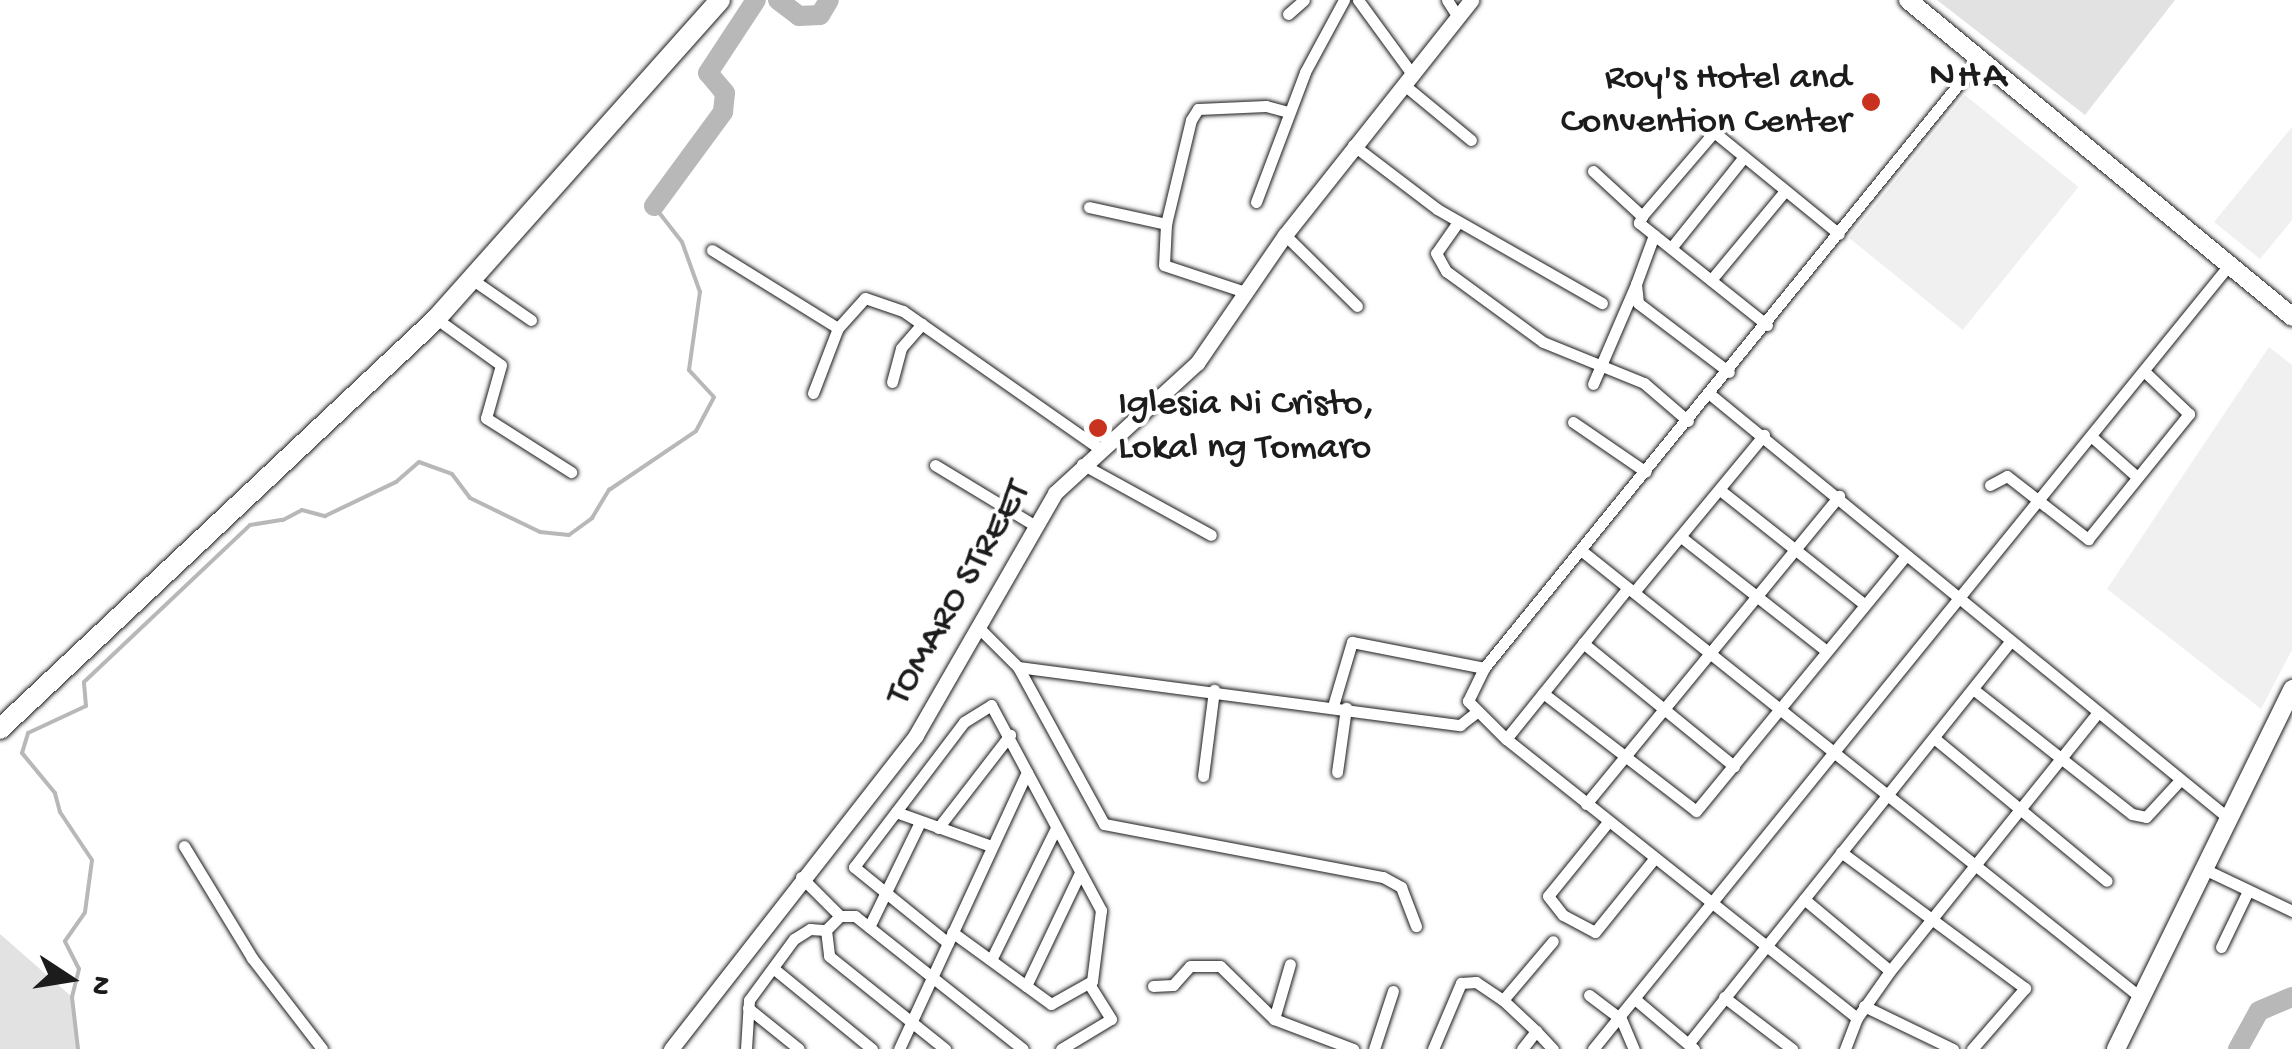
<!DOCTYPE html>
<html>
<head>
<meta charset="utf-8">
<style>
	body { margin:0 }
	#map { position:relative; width:2292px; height:1049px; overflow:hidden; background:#fff; font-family:"Gochi Hand",sans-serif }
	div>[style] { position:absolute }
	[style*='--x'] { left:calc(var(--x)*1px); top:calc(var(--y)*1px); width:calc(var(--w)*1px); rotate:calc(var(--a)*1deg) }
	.built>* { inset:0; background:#f0f0f0; transform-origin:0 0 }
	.green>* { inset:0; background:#e2e2e2 }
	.stream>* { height:4px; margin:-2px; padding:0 2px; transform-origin:2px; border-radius:2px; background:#b8b8b8 }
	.river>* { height:20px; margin:-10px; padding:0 10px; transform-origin:10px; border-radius:10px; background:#b8b8b8 }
	.roads { filter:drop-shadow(0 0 2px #1c1c1c) drop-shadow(0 0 2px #1c1c1c) }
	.minor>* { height:11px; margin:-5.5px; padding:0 5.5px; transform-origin:5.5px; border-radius:5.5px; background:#fff }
	.tertiary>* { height:15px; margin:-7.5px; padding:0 7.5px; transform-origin:7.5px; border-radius:7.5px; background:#fff }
	.primary>* { height:18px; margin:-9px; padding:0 9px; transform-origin:9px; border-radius:9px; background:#fff }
	.trunk>* { height:20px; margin:-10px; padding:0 10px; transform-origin:10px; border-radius:10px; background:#fff }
	.dots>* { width:28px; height:28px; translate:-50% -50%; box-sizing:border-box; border:5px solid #fff; border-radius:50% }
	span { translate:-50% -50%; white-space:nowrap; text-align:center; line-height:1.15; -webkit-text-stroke:8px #fff; paint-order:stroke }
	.poi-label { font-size:38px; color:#1c1c1c }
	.right { translate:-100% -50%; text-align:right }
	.left { translate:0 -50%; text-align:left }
	.street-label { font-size:38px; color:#1c1c1c }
	.neighbourhood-label { font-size:40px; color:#1c1c1c; letter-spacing:2.5px }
	.north { position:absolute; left:20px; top:929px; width:100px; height:100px; -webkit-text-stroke:8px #fff; paint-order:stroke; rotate:102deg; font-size:28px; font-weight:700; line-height:40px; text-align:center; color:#1c1c1c }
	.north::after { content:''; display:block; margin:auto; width:35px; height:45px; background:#1c1c1c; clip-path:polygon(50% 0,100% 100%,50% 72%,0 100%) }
</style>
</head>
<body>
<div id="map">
	<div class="built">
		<i style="left:1965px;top:95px;width:146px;height:184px;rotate:39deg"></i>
		<i style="clip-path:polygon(2292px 127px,2292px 220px,2260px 259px,2214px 222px)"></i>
		<i style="clip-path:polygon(2269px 347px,2292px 365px,2292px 650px,2261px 709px,2107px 589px)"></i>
	</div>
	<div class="green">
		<i style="clip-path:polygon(1937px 0,2175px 0,2085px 115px)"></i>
		<i style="clip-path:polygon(0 934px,72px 997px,78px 1049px,0 1049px)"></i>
	</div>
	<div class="stream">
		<i style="--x:78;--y:1049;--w:52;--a:-96.6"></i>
		<i style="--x:72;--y:997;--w:29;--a:-76"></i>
		<i style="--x:79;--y:969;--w:31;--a:-117"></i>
		<i style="--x:65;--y:941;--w:35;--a:-55"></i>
		<i style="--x:85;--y:912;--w:52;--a:-82.3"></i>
		<i style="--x:92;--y:860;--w:58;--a:-123.7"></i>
		<i style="--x:60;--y:812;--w:20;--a:-105"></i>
		<i style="--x:55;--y:793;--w:52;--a:-129.5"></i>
		<i style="--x:22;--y:753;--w:21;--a:-73"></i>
		<i style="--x:28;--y:733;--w:64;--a:-25"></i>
		<i style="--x:86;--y:706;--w:24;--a:-95"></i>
		<i style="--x:84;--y:682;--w:228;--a:-43.4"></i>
		<i style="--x:250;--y:525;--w:33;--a:-9"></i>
		<i style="--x:283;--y:520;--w:21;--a:-28"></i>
		<i style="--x:302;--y:510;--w:24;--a:15"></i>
		<i style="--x:325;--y:516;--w:79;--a:-25.6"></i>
		<i style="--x:396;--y:482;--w:30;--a:-41"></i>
		<i style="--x:419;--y:462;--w:35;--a:20"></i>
		<i style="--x:452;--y:474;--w:30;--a:53"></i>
		<i style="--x:470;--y:498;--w:78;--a:25.9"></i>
		<i style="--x:540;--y:532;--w:29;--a:6"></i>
		<i style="--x:569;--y:535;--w:29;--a:-36"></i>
		<i style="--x:592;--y:518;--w:33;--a:-59"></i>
		<i style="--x:609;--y:490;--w:105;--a:-34.1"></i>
		<i style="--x:696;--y:431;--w:38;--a:-62"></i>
		<i style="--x:714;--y:397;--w:37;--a:-133"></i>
		<i style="--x:689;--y:370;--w:79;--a:-82"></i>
		<i style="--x:700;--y:292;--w:53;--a:-109.8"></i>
		<i style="--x:682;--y:242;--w:46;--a:-127.9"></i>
	</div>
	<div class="river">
		<i style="--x:778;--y:0;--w:26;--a:37"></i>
		<i style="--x:799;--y:16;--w:21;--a:-3"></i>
		<i style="--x:820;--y:15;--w:17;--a:-59"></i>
		<i style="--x:654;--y:206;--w:117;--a:-53.7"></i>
		<i style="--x:723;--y:112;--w:19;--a:-84"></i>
		<i style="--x:725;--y:93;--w:26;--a:-130"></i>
		<i style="--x:708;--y:73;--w:87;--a:-56.7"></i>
		<i style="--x:2238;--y:1049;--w:43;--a:-61.1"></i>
		<i style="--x:2259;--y:1011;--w:36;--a:-23"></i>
	</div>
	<div class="roads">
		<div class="minor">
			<i style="--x:1358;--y:0;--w:92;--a:53.9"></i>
			<i style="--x:1447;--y:0;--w:20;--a:57"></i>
			<i style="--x:1288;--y:14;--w:21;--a:-41"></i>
			<i style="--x:1403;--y:84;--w:88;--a:39.5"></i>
			<i style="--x:1353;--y:145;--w:106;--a:37.3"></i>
			<i style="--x:1437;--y:209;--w:190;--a:29.7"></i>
			<i style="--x:1593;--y:171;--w:67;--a:42.6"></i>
			<i style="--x:1256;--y:202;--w:139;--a:-69.3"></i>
			<i style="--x:1305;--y:72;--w:82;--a:-61.6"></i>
			<i style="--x:1089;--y:207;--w:79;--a:12.4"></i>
			<i style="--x:1458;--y:222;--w:38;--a:125"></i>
			<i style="--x:1436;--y:253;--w:21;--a:61"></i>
			<i style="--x:1446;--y:271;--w:120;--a:36.2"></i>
			<i style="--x:1543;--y:342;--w:109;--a:22.1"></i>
			<i style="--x:1644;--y:383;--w:58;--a:40.8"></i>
			<i style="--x:1285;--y:235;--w:101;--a:44.6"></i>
			<i style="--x:1654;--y:235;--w:52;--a:110.2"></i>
			<i style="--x:1636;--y:284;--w:19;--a:84"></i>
			<i style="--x:1638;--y:303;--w:114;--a:37.2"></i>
			<i style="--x:1671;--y:248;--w:115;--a:-51.3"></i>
			<i style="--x:712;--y:250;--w:148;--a:31.8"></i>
			<i style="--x:470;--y:278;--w:74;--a:34.5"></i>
			<i style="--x:1711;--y:280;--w:116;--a:-50.3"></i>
			<i style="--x:1245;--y:292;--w:85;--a:-161.6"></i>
			<i style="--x:1164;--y:265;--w:41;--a:-87.2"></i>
			<i style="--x:1166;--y:224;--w:107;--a:-76.5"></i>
			<i style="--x:1191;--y:120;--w:13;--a:-58"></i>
			<i style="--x:1198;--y:109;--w:68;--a:-2.5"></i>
			<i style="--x:1266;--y:106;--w:24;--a:15"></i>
			<i style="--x:434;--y:317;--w:82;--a:35.6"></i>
			<i style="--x:501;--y:365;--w:55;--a:105.8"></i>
			<i style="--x:486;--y:418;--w:101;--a:32.4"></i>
			<i style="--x:1767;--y:325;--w:164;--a:-141.4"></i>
			<i style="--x:1639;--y:223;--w:8;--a:-67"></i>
			<i style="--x:1642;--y:216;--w:111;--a:-49.4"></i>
			<i style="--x:1714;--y:132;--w:161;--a:39.2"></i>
			<i style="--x:892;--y:382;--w:35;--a:-75"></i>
			<i style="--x:901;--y:348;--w:32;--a:-49"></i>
			<i style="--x:1593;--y:384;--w:109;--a:-66.7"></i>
			<i style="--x:813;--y:393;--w:70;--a:-69"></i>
			<i style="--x:838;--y:328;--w:40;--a:-48"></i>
			<i style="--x:865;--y:298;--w:40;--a:18.9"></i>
			<i style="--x:903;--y:311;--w:241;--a:35"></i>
			<i style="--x:1711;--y:395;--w:667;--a:39.28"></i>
			<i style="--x:1573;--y:422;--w:88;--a:34.4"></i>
			<i style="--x:2092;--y:437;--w:59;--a:41.6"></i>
			<i style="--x:1082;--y:464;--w:147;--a:28.8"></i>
			<i style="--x:935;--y:465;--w:116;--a:31.2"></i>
			<i style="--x:1990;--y:485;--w:19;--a:-28"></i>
			<i style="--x:2007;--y:476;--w:103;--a:37.9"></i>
			<i style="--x:2088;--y:539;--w:161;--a:-51.1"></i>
			<i style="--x:2189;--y:414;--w:62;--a:-136.3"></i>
			<i style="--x:1720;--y:490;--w:184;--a:38.4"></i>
			<i style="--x:1681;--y:537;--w:183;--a:38.1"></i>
			<i style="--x:1582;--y:551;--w:714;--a:38.63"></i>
			<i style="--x:1634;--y:592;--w:204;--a:-50.4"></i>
			<i style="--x:980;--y:629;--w:54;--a:45"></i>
			<i style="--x:1018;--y:667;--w:179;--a:61.3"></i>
			<i style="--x:1104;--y:824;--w:284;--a:10.8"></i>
			<i style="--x:1383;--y:877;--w:21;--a:29"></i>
			<i style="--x:1401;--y:887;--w:42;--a:69"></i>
			<i style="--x:1583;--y:643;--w:195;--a:39.2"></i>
			<i style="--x:1018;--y:667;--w:446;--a:7.5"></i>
			<i style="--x:1460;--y:725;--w:18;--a:-38"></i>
			<i style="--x:1973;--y:689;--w:202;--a:38.2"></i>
			<i style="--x:2132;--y:814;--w:14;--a:12"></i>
			<i style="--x:2146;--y:817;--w:50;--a:-47.4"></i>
			<i style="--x:1543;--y:693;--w:193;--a:37.6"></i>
			<i style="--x:1696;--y:811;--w:329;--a:-50.6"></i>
			<i style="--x:1333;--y:706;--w:67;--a:-73.5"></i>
			<i style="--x:1352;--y:642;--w:135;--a:11.1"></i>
			<i style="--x:1934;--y:738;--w:224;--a:39.6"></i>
			<i style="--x:1506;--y:739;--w:194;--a:-51.1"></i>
			<i style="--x:1337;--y:772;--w:65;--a:-82"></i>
			<i style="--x:1203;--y:776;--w:87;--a:-82.7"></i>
			<i style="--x:1586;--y:804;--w:399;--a:-50.6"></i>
			<i style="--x:896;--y:812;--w:101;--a:19.7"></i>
			<i style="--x:1608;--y:822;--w:95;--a:129"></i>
			<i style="--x:1548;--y:896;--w:24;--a:52"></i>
			<i style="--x:1563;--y:915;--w:36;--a:28"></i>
			<i style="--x:1595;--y:932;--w:92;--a:-51.1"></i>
			<i style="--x:938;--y:828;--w:118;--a:-52.3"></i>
			<i style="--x:184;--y:846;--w:131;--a:58.7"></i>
			<i style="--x:252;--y:958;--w:115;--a:52.4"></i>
			<i style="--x:1841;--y:852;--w:229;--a:36.5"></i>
			<i style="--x:2025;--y:988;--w:81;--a:131"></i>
			<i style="--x:2202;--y:868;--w:100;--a:25.5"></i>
			<i style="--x:801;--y:877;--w:55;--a:45"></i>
			<i style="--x:1804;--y:899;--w:112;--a:39.9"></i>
			<i style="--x:869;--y:927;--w:117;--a:-64.1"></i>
			<i style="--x:826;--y:930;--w:20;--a:-45"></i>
			<i style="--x:840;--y:916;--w:15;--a:0"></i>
			<i style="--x:855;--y:916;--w:214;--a:38.4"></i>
			<i style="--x:948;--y:943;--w:121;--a:-141"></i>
			<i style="--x:854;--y:867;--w:182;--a:-52.8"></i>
			<i style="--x:964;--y:722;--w:32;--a:-32"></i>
			<i style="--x:991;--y:705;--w:233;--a:61.8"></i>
			<i style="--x:1101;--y:910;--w:72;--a:97.2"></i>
			<i style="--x:1092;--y:981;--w:47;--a:150.7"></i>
			<i style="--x:1051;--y:1004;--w:122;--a:-144"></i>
			<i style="--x:2221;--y:947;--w:62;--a:-64.3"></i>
			<i style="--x:991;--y:960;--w:147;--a:-63.8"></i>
			<i style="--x:773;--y:968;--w:128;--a:39.3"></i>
			<i style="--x:1026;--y:986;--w:125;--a:-64.5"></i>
			<i style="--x:1153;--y:986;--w:20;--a:-3"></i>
			<i style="--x:1173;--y:985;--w:25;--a:-48"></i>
			<i style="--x:1190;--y:966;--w:30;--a:0"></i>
			<i style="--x:1220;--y:966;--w:76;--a:44.5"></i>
			<i style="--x:1274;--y:1019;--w:85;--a:20.8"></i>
			<i style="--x:1589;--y:995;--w:40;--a:37"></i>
			<i style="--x:1621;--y:1019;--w:33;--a:67"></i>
			<i style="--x:1724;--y:997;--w:86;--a:37.4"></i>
			<i style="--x:1636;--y:1000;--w:76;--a:40.2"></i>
			<i style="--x:1864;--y:1006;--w:99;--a:25.8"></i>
			<i style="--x:748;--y:1008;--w:65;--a:38.8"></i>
			<i style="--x:1857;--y:1018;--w:448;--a:-141.5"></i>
			<i style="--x:1506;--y:739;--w:54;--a:-135"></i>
			<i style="--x:1468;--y:701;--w:37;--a:-64"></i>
			<i style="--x:1484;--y:668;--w:785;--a:-50.9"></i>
			<i style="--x:1274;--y:1019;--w:57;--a:-73.8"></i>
			<i style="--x:1536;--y:1031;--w:45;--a:-136.8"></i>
			<i style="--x:1503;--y:1000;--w:77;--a:-49.7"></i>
			<i style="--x:1688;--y:1044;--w:514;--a:-51.32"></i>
			<i style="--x:746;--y:1049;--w:49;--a:-86.5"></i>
			<i style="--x:749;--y:1000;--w:76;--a:-53.6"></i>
			<i style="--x:794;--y:939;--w:19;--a:-32"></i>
			<i style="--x:810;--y:929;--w:16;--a:4"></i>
			<i style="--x:826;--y:930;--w:26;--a:83"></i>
			<i style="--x:829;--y:956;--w:149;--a:38.7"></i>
			<i style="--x:899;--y:1049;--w:305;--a:-65.2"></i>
			<i style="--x:1061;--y:1049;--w:58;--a:-31"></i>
			<i style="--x:1111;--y:1019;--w:40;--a:-122"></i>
			<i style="--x:1374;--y:1049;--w:61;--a:-71.9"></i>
			<i style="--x:1433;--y:1049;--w:72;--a:-67"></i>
			<i style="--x:1461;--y:983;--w:15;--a:-4"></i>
			<i style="--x:1476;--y:982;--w:32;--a:34"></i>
			<i style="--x:1522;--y:1049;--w:23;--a:-52"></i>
			<i style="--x:1536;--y:1031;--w:25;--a:47"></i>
			<i style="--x:1593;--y:1049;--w:1010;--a:-50.95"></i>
			<i style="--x:1845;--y:1049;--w:33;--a:-69"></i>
			<i style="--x:1857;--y:1018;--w:57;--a:-54.9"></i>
			<i style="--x:1890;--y:971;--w:330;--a:-51.2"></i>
		</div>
		<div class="tertiary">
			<i style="--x:671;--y:1049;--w:398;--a:-52"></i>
			<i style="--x:916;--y:735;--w:279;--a:-60.1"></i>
			<i style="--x:1055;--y:493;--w:193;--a:-42.5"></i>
			<i style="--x:1197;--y:363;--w:155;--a:-55.5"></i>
			<i style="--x:1285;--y:235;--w:300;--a:-51.6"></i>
		</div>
		<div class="primary">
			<i style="--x:1908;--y:0;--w:498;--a:39.5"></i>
			<i style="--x:2116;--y:1049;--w:401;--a:-63.9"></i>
		</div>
		<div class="trunk">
			<i style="--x:0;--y:729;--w:598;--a:-43.24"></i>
			<i style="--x:436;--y:319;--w:427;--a:-48.3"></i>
		</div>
	</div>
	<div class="dots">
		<i style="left:1871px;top:102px;background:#c8321e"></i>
		<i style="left:1098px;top:428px;background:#c8321e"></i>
	</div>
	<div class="poi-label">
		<span class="right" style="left:1851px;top:102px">Roy's Hotel and<br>Convention Center</span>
		<span class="left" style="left:1118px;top:428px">Iglesia Ni Cristo,<br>Lokal ng Tomaro</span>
	</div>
	<div class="street-label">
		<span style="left:960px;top:594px;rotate:-60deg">TOMARO STREET</span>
	</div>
	<div class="neighbourhood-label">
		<span style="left:1969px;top:78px">NHA</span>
	</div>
	<div class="north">N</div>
</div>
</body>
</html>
